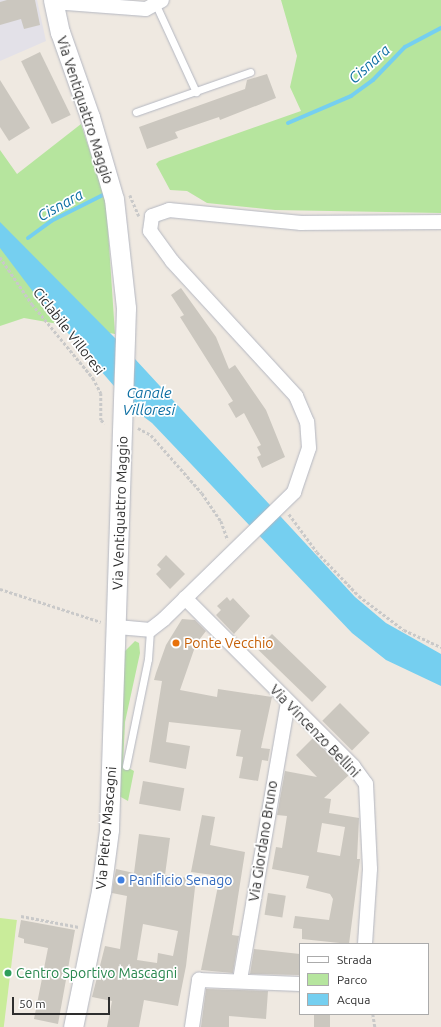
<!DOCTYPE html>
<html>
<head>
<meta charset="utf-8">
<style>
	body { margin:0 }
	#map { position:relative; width:441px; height:1027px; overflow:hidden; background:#efe9e1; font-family:Ubuntu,sans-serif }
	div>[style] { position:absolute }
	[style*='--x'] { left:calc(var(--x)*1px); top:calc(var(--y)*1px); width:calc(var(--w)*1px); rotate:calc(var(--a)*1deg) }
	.industrial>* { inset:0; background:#e3e1e8 }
	.green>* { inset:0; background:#b6e59e }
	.pitch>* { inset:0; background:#c9ec9a; transform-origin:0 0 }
	.water>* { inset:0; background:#75cff0 }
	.stream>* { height:4px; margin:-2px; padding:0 2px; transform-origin:2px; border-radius:2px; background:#75cff0 }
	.building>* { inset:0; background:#cbc7bf; transform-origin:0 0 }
	.path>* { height:2.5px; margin-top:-1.25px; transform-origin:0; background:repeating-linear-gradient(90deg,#c9c9c9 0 3px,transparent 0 5px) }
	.roads { filter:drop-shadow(0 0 1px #b4b7c1) drop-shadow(0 0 1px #b4b7c1) }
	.lane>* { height:7px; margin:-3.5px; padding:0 3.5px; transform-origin:3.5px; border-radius:3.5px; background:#fff }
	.street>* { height:14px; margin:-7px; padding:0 7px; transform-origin:7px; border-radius:7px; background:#fff }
	.secondary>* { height:19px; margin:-9.5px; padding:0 9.5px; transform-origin:9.5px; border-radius:9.5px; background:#fff }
	.dots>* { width:11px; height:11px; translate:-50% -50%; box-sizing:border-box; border:2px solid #fff; border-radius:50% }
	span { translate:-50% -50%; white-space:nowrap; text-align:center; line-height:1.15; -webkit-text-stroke:3.5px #fff; paint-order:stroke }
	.street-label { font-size:14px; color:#2e2e2e }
	.food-label { font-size:14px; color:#c56008 }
	.left { translate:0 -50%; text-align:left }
	.shop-label { font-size:14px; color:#366cbe }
	.leisure-label { font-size:14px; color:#27864d }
	.water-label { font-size:15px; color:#0d6fa3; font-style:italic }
	.legend { position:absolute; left:299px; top:943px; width:130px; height:72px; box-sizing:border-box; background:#fff; border:1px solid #ababab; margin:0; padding:5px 7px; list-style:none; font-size:12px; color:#2e2e2e }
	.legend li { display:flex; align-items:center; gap:8px; height:20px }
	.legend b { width:20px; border:1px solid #ababab }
	.scale { position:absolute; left:12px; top:997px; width:98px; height:18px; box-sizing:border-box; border:2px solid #2e2e2e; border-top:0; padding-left:5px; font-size:12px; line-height:14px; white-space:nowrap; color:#2e2e2e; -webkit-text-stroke:3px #fff; paint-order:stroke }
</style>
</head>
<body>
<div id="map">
	<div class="industrial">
		<i style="clip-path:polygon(0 0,37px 0,46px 41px,0 61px)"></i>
	</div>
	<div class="green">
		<i style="clip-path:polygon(281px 0,441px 0,441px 213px,275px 210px,207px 203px,187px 191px,170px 190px,156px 164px,159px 161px,301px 111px,290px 87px,297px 56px)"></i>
		<i style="clip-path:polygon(81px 124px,106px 200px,115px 334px,24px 318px,0 326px,0 150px,17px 174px)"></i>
		<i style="clip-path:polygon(135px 641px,139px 643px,140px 653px,125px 722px,123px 765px,134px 771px,128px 801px,119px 796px,124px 652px)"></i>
	</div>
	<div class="pitch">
		<i style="left:0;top:918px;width:17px;height:109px;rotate:7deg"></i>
	</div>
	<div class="water">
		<i style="clip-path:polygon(0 222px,116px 339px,114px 386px,40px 301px,0 248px)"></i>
		<i style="clip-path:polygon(135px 359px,355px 597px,386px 623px,441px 654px,441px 686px,386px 660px,352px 633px,152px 423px,132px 408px)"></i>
	</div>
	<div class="stream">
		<i style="--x:288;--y:123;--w:69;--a:-23.2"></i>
		<i style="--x:351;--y:96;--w:27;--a:-36"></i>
		<i style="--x:373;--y:80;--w:46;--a:-45.9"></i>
		<i style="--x:405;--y:47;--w:41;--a:-27.8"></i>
		<i style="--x:28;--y:238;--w:29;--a:-36"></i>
		<i style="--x:51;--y:221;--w:58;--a:-26.6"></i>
	</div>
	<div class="building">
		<i style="clip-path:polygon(7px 0,35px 0,40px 25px,24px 29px,21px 19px,0 25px,0 2px)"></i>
		<i style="left:40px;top:52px;width:70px;height:21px;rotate:64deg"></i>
		<i style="clip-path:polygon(267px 74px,276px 98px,220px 120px,219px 117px,175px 132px,178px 138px,147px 149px,139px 127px,245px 89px,247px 80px)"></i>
		<i style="clip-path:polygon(0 80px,30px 128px,9px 141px,0 127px)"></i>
		<i style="clip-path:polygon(181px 288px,216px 337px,229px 369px,235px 365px,266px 410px,285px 457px,262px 468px,257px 457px,261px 455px,257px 447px,261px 445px,244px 413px,236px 418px,228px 404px,233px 401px,180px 317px,184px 315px,171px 295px)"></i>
		<i style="clip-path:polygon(166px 555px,185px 574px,170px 589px,156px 574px,161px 569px,157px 565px)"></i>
		<i style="clip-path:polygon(227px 597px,230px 601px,233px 598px,250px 616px,234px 634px,216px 615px,221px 610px,217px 606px)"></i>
		<i style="clip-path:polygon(182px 619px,195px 620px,206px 631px,196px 644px,180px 690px,217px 697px,218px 689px,272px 697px,261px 748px,270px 749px,268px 761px,262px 760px,258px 781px,239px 778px,243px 757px,236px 756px,241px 730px,169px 722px,166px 742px,190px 746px,186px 769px,149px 762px,162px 681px,154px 680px,156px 673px,166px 645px)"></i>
		<i style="left:272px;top:634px;width:76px;height:21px;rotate:44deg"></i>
		<i style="left:340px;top:703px;width:42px;height:25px;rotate:45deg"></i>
		<i style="clip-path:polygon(evenodd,313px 738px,349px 775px,324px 798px,331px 799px,329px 813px,359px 818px,357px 859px,360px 859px,349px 944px,302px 939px,302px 929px,293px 928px,295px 916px,329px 920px,333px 899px,330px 894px,306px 888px,309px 876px,272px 869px,276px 847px,282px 848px,287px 816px,277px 815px,285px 771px,317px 777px,296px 755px,313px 738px,322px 823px,345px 827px,340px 856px,317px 852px,322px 823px)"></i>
		<i style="left:143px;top:781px;width:42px;height:23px;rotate:10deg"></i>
		<i style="clip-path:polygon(202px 815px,215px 817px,210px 845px,245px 852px,232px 935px,239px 936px,233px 973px,201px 970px,220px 876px,191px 872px)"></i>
		<i style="clip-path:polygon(evenodd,139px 834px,170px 838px,165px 875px,196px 879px,186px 966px,178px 1006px,144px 1000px,139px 1027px,107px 1027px,112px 1001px,92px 997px,105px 946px,120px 949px,127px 896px,112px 893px,113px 885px,116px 869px,134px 873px,139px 834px,143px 924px,178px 931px,173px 956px,158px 953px,157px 963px,137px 960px,143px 924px)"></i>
		<i style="left:268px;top:893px;width:18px;height:22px;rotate:9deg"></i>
		<i style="clip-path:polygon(21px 920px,75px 930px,58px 1024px,34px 1019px,48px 948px,24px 943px,24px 939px,18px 937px)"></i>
		<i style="clip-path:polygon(254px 949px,300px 954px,300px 975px,250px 974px)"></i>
		<i style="clip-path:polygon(206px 989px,268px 991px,266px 1019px,229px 1016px,229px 1027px,201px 1027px)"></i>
		<i style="left:314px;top:1014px;width:16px;height:13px"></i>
	</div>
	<div class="path">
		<i style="--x:130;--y:195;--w:23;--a:67"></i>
		<i style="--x:0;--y:257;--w:57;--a:55.8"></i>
		<i style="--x:32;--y:304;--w:96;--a:50.5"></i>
		<i style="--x:93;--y:378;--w:17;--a:62"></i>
		<i style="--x:101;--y:393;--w:27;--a:90"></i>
		<i style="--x:101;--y:420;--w:5;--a:37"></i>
		<i style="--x:138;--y:428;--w:15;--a:28"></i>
		<i style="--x:151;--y:435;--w:77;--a:48.7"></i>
		<i style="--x:202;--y:493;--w:34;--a:56"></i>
		<i style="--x:221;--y:521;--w:20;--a:70"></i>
		<i style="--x:289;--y:514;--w:47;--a:53.6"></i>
		<i style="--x:317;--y:552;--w:61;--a:46.3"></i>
		<i style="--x:359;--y:596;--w:56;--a:37.1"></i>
		<i style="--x:404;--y:630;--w:41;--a:24.7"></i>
		<i style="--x:0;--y:589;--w:106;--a:18.1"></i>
		<i style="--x:21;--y:916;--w:59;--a:10.7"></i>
		<i style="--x:373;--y:1014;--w:13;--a:81"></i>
	</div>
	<div class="roads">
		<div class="lane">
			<i style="--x:156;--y:5;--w:96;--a:65.3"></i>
			<i style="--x:136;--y:112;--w:121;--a:-19.3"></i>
			<i style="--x:126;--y:766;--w:109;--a:-78.4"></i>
			<i style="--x:148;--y:659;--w:29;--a:-86"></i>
		</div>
		<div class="street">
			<i style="--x:53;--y:2;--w:93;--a:4.3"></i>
			<i style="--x:146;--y:9;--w:18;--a:-29"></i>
			<i style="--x:185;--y:598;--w:238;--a:45"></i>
			<i style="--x:353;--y:766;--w:22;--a:54"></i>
			<i style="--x:366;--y:784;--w:85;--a:87.3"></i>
			<i style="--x:370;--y:869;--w:75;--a:93.8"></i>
			<i style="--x:117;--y:627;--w:33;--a:5"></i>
			<i style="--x:150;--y:630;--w:18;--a:-38"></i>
			<i style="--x:164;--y:619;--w:182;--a:-44.3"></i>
			<i style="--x:294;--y:492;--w:46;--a:-71.2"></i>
			<i style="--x:309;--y:448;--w:26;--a:-94"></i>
			<i style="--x:307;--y:422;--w:28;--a:-113"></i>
			<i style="--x:296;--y:396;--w:183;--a:-132.6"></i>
			<i style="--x:172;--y:261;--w:37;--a:-126"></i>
			<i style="--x:150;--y:231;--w:15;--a:-82"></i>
			<i style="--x:152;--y:216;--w:18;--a:-19"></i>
			<i style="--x:169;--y:210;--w:133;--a:5.6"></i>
			<i style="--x:301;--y:223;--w:140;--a:-0.4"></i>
			<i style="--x:240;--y:980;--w:281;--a:-80.2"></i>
			<i style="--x:192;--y:1027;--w:48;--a:-81.5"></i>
			<i style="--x:199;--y:980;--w:101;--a:2.3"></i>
		</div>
		<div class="secondary">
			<i style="--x:53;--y:0;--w:33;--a:78"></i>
			<i style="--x:60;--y:32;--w:90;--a:70.6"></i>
			<i style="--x:90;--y:117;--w:85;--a:73.7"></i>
			<i style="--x:114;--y:199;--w:110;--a:83.7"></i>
			<i style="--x:126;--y:308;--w:522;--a:91.87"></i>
			<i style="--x:109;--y:830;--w:62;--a:97.5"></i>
			<i style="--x:101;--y:891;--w:139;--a:101.6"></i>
		</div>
	</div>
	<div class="dots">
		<i style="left:176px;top:643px;background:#e8710a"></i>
		<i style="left:121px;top:880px;background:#3f7fe0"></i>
		<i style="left:8px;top:973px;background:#2e9e5b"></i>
	</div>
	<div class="street-label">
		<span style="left:85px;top:110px;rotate:72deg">Via Ventiquattro Maggio</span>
		<span style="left:69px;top:331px;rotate:52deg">Ciclabile Villoresi</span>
		<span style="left:120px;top:513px;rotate:-88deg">Via Ventiquattro Maggio</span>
		<span style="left:315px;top:731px;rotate:46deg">Via Vincenzo Bellini</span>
		<span style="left:106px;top:828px;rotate:-85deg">Via Pietro Mascagni</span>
		<span style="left:263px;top:841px;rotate:-81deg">Via Giordano Bruno</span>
	</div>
	<div class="food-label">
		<span class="left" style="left:184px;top:643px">Ponte Vecchio</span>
	</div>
	<div class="shop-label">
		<span class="left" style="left:129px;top:880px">Panificio Senago</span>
	</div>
	<div class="leisure-label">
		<span class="left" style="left:16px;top:973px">Centro Sportivo Mascagni</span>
	</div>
	<div class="water-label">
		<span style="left:369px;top:64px;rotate:-42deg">Cisnara</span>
		<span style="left:60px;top:205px;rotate:-29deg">Cisnara</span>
		<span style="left:149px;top:401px">Canale<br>Villoresi</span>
	</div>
	<ul class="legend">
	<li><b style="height:5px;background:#fff"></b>Strada</li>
	<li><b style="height:11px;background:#b6e59e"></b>Parco</li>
	<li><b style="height:11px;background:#75cff0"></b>Acqua</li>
	</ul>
	<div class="scale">50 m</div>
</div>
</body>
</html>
